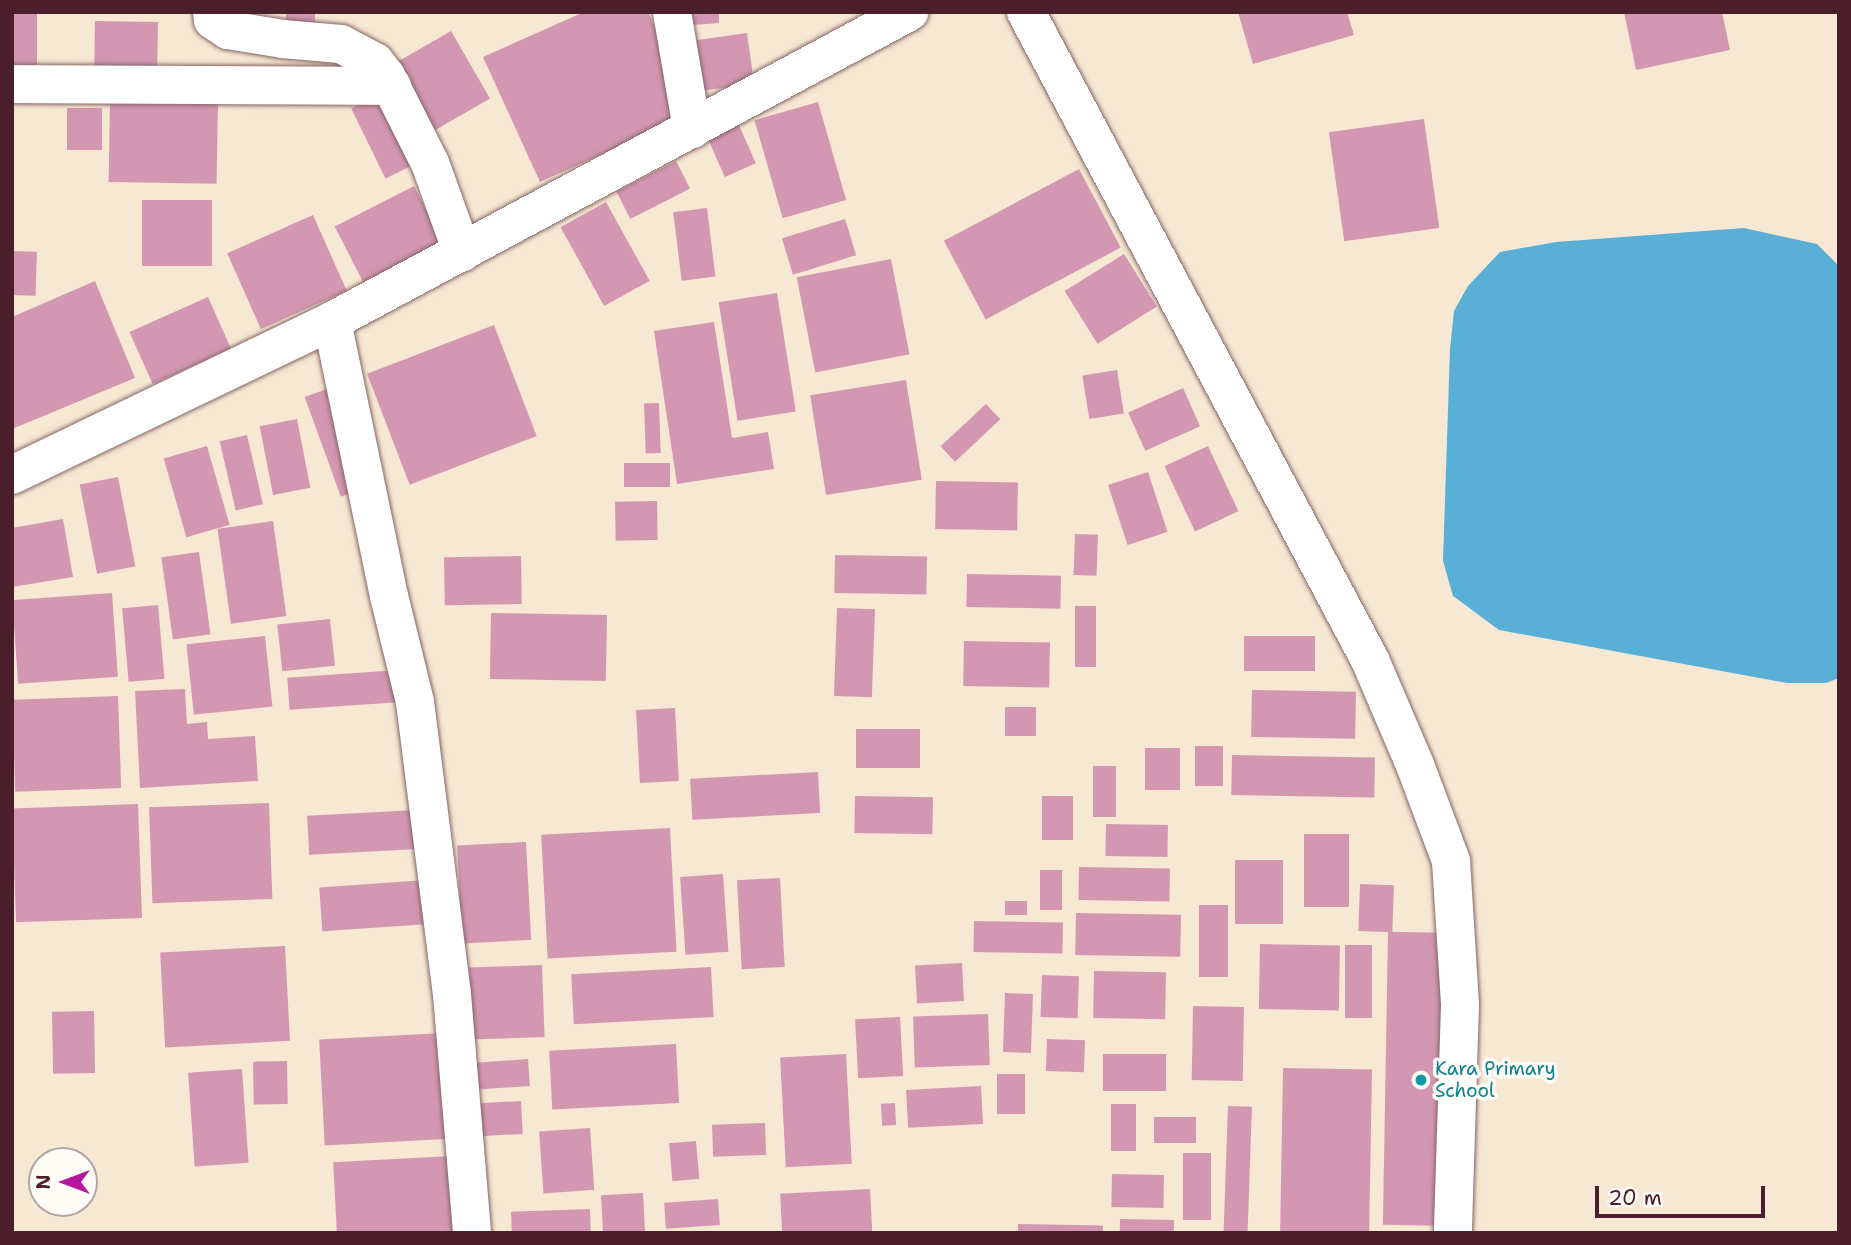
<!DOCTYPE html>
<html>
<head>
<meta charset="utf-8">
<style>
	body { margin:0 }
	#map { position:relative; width:1851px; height:1245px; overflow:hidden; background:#f6e8d3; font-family:"Shantell Sans",sans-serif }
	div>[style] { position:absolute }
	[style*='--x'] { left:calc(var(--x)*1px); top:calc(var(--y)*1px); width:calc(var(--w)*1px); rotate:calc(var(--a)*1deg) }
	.water>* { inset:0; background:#5aafd6 }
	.building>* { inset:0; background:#d397b2; transform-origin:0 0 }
	.roads { filter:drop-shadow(0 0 2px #866566) drop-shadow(0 0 2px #866566) }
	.minor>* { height:38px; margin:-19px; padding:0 19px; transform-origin:19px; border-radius:19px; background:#fff }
	.dots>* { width:19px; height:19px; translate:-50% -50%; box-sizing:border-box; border:4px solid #fdfcf7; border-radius:50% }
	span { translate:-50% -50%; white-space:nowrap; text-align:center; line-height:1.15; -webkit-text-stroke:7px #fdfcf7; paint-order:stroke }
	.culture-label { font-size:19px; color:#0d838f }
	.left { translate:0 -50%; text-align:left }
	.frame { position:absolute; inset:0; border:14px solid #4a1f2b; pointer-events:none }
	.north { position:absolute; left:28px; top:1147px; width:70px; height:70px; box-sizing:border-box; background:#fdfcf7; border:2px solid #b5a4a5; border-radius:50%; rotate:270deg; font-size:19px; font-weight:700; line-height:28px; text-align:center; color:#4a1f2b }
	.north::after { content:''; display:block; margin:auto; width:24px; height:32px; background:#b5179e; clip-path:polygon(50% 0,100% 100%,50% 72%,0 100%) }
	.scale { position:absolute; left:1595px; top:1186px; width:170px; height:32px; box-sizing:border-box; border:4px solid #4a1f2b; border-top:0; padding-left:9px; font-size:21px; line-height:24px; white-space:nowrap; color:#4a1f2b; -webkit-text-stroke:5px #fdfcf7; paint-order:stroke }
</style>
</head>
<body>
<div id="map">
	<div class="water">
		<i style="clip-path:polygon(1744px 228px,1817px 244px,1839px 266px,1839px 678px,1826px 683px,1787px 683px,1499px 630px,1453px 596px,1443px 561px,1450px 349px,1454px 311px,1468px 286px,1500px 252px,1556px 242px)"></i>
	</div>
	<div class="building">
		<i style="left:286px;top:12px;width:29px;height:14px"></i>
		<i style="clip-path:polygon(584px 12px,648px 12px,693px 113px,540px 182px,483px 57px)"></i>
		<i style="clip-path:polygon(692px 12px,719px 12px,719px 23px,693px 25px)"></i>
		<i style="clip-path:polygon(1238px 12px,1347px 12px,1354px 35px,1253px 64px)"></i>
		<i style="clip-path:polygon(1624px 12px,1722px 12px,1730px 50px,1636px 70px)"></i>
		<i style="left:12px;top:14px;width:25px;height:68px"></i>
		<i style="left:95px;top:21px;width:63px;height:53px;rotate:1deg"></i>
		<i style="left:451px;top:31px;width:78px;height:75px;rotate:60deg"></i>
		<i style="left:747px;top:33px;width:51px;height:57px;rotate:82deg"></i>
		<i style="left:389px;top:90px;width:78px;height:42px;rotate:64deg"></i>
		<i style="left:110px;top:100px;width:108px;height:82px;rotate:1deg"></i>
		<i style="left:818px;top:102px;width:102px;height:66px;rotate:74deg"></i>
		<i style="left:67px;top:108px;width:35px;height:42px"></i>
		<i style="left:1424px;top:119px;width:110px;height:96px;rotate:82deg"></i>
		<i style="left:738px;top:123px;width:44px;height:34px;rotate:66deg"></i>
		<i style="left:676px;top:161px;width:31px;height:67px;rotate:63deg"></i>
		<i style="left:1079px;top:169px;width:89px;height:153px;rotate:62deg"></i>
		<i style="left:414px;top:186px;width:63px;height:89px;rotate:63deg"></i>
		<i style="left:142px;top:200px;width:70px;height:66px"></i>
		<i style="left:606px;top:202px;width:90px;height:52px;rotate:61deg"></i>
		<i style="left:707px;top:208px;width:69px;height:34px;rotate:83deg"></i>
		<i style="left:313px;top:215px;width:83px;height:94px;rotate:66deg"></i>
		<i style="left:845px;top:219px;width:38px;height:66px;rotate:73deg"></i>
		<i style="left:12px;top:251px;width:25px;height:44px;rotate:2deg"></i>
		<i style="left:1124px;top:254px;width:62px;height:70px;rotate:58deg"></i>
		<i style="left:891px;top:259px;width:97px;height:96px;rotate:79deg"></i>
		<i style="clip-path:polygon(95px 281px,135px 378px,12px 429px,12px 317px)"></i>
		<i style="left:777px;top:293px;width:120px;height:59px;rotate:81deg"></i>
		<i style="left:208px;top:297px;width:57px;height:86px;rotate:66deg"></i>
		<i style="clip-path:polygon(714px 322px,732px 438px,768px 432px,774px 469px,677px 484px,654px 331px)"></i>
		<i style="left:494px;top:325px;width:119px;height:136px;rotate:69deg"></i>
		<i style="left:1117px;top:370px;width:44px;height:35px;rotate:81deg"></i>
		<i style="left:906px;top:380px;width:101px;height:97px;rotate:81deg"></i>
		<i style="left:346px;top:382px;width:106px;height:44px;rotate:70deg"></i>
		<i style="left:1183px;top:388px;width:42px;height:60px;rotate:66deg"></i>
		<i style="left:659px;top:403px;width:50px;height:15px;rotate:88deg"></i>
		<i style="left:986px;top:404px;width:21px;height:62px;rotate:47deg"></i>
		<i style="left:297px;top:419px;width:70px;height:38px;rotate:79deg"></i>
		<i style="left:247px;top:435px;width:71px;height:28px;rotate:77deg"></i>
		<i style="left:207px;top:446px;width:82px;height:45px;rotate:74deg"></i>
		<i style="left:1208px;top:446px;width:72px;height:48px;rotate:65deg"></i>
		<i style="left:670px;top:463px;width:24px;height:46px;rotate:90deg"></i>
		<i style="left:1148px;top:472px;width:63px;height:42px;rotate:72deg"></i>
		<i style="left:118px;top:477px;width:91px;height:39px;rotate:79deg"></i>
		<i style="left:936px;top:481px;width:82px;height:48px;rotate:1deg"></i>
		<i style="left:657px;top:501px;width:39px;height:42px;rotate:89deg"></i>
		<i style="clip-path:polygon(63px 519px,73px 577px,12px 587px,12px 528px)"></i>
		<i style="left:273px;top:521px;width:96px;height:56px;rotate:82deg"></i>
		<i style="left:1075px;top:534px;width:23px;height:41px;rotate:2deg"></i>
		<i style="left:199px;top:552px;width:83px;height:38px;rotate:82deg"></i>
		<i style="left:835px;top:555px;width:92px;height:38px;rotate:1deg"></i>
		<i style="left:521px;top:556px;width:48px;height:77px;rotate:89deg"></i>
		<i style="left:967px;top:574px;width:94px;height:33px;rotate:1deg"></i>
		<i style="left:112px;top:593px;width:84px;height:100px;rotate:86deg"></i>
		<i style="left:158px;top:605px;width:74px;height:36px;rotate:85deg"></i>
		<i style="left:1075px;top:606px;width:21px;height:61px"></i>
		<i style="left:837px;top:608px;width:38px;height:88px;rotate:2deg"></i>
		<i style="left:491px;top:613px;width:116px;height:66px;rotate:1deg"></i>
		<i style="left:330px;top:619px;width:47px;height:53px;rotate:84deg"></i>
		<i style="left:265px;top:636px;width:71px;height:79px;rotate:84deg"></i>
		<i style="left:1244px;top:636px;width:71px;height:35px"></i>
		<i style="left:964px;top:641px;width:86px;height:45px;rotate:1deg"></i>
		<i style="left:413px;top:669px;width:32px;height:126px;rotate:86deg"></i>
		<i style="clip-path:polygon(185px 689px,187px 724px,207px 722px,208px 739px,255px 736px,258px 781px,140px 788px,135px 691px)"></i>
		<i style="left:1252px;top:690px;width:104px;height:47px;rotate:1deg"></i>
		<i style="left:118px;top:696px;width:92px;height:106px;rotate:88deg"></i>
		<i style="left:1005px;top:707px;width:31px;height:29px"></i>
		<i style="left:675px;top:708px;width:73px;height:39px;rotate:87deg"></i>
		<i style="left:856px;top:729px;width:64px;height:39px"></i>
		<i style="left:1195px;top:746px;width:28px;height:40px"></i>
		<i style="left:1145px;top:748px;width:35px;height:42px"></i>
		<i style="left:1232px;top:755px;width:143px;height:40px;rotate:1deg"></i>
		<i style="left:1093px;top:766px;width:23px;height:51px"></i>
		<i style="left:818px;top:772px;width:41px;height:128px;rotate:87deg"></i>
		<i style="left:855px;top:796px;width:78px;height:37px;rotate:1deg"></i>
		<i style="left:1042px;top:796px;width:31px;height:44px"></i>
		<i style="left:269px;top:803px;width:96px;height:120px;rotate:88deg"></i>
		<i style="left:138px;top:804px;width:114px;height:126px;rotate:88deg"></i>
		<i style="left:416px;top:810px;width:39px;height:109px;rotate:87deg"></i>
		<i style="left:1106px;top:824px;width:62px;height:32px;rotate:1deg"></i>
		<i style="left:670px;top:828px;width:124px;height:129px;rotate:87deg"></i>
		<i style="left:1304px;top:834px;width:45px;height:73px"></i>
		<i style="left:526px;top:842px;width:98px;height:69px;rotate:87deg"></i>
		<i style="left:1235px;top:860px;width:48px;height:64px"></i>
		<i style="left:1079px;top:867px;width:91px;height:33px;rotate:1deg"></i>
		<i style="left:1040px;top:870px;width:22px;height:40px"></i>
		<i style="left:723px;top:874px;width:78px;height:43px;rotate:86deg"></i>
		<i style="left:780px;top:878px;width:89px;height:43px;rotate:87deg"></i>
		<i style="left:426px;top:880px;width:44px;height:107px;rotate:86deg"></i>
		<i style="left:1360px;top:884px;width:34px;height:47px;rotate:2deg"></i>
		<i style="left:1005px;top:901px;width:22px;height:14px"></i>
		<i style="left:1199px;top:905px;width:29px;height:72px"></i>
		<i style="left:1076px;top:913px;width:105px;height:42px;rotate:1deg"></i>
		<i style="left:974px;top:921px;width:89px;height:31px;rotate:1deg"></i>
		<i style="left:1459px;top:933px;width:293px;height:71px;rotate:91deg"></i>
		<i style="left:1260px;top:944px;width:80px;height:65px;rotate:1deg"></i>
		<i style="left:1345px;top:945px;width:27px;height:73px"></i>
		<i style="left:285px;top:946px;width:95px;height:125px;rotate:87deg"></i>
		<i style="left:962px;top:963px;width:38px;height:47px;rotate:87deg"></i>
		<i style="left:542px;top:965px;width:72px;height:73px;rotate:88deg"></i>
		<i style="left:711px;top:967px;width:50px;height:140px;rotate:87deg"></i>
		<i style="left:1094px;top:971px;width:72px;height:47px;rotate:1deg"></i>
		<i style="left:1042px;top:975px;width:37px;height:42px;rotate:2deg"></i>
		<i style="left:1005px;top:993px;width:28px;height:59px;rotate:2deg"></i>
		<i style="left:1193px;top:1006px;width:51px;height:74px;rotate:1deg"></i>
		<i style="left:94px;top:1011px;width:62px;height:42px;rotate:89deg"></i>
		<i style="left:988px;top:1014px;width:51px;height:75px;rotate:88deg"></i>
		<i style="left:900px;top:1017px;width:59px;height:45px;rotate:87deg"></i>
		<i style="left:444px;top:1033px;width:106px;height:125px;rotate:87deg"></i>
		<i style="left:1047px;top:1039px;width:38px;height:32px;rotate:2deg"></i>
		<i style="left:676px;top:1044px;width:59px;height:127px;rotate:87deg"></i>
		<i style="left:846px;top:1054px;width:110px;height:66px;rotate:87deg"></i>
		<i style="left:1103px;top:1054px;width:63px;height:37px"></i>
		<i style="left:528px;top:1059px;width:27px;height:52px;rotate:86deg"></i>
		<i style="left:287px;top:1061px;width:43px;height:34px;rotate:89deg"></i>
		<i style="left:1283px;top:1068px;width:89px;height:165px;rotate:1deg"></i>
		<i style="left:242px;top:1069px;width:94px;height:54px;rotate:86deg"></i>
		<i style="left:997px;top:1074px;width:28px;height:40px"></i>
		<i style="left:981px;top:1086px;width:38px;height:75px;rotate:87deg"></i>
		<i style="left:521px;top:1101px;width:33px;height:43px;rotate:87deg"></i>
		<i style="left:895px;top:1103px;width:22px;height:14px;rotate:87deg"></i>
		<i style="left:1111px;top:1104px;width:25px;height:47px"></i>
		<i style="left:1228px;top:1106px;width:24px;height:126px;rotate:2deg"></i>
		<i style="left:1154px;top:1117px;width:42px;height:26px"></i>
		<i style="left:765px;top:1123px;width:32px;height:53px;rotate:88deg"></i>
		<i style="left:590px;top:1128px;width:62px;height:51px;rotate:86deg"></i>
		<i style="left:696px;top:1141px;width:38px;height:27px;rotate:85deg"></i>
		<i style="left:1183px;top:1153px;width:28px;height:67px"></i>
		<i style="left:451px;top:1156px;width:77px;height:118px;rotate:87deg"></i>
		<i style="left:1112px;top:1174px;width:52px;height:33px;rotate:1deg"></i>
		<i style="left:870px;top:1189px;width:44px;height:90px;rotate:87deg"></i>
		<i style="left:643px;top:1193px;width:40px;height:42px;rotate:87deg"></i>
		<i style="left:718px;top:1199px;width:26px;height:54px;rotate:86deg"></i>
		<i style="left:590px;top:1209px;width:24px;height:79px;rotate:88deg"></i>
		<i style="left:1120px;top:1219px;width:54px;height:14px;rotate:1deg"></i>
		<i style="left:1018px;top:1224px;width:85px;height:9px;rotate:1deg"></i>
	</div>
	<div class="roads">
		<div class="minor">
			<i style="--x:212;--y:12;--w:8;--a:83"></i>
			<i style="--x:213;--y:20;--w:18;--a:34"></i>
			<i style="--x:228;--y:30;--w:56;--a:9.3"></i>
			<i style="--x:283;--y:39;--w:58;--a:4.9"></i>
			<i style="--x:341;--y:44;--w:38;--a:28"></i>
			<i style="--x:375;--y:62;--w:18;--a:52"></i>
			<i style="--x:386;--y:76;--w:97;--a:63.2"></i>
			<i style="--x:430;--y:163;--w:95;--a:70.2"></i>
			<i style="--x:672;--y:12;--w:119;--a:80.3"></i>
			<i style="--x:1026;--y:12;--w:734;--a:62.04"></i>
			<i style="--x:1370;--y:660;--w:114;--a:66.8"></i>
			<i style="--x:1415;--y:765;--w:103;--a:69.4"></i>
			<i style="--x:1451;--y:861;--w:144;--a:86.4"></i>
			<i style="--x:1460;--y:1005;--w:228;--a:91.8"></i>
			<i style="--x:12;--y:84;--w:380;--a:0.3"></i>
			<i style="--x:332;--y:321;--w:281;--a:78.3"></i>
			<i style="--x:389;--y:596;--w:109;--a:76.2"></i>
			<i style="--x:415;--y:702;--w:294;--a:82.8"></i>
			<i style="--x:452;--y:994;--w:240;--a:85.2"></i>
			<i style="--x:12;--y:475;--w:355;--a:-25.7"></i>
			<i style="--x:332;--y:321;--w:655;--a:-28.17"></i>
		</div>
	</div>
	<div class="dots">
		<i style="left:1421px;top:1080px;background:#0f9aa8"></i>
	</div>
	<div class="culture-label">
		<span class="left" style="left:1435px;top:1080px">Kara Primary<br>School</span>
	</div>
	<div class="frame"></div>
	<div class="north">N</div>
	<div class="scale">20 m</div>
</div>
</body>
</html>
